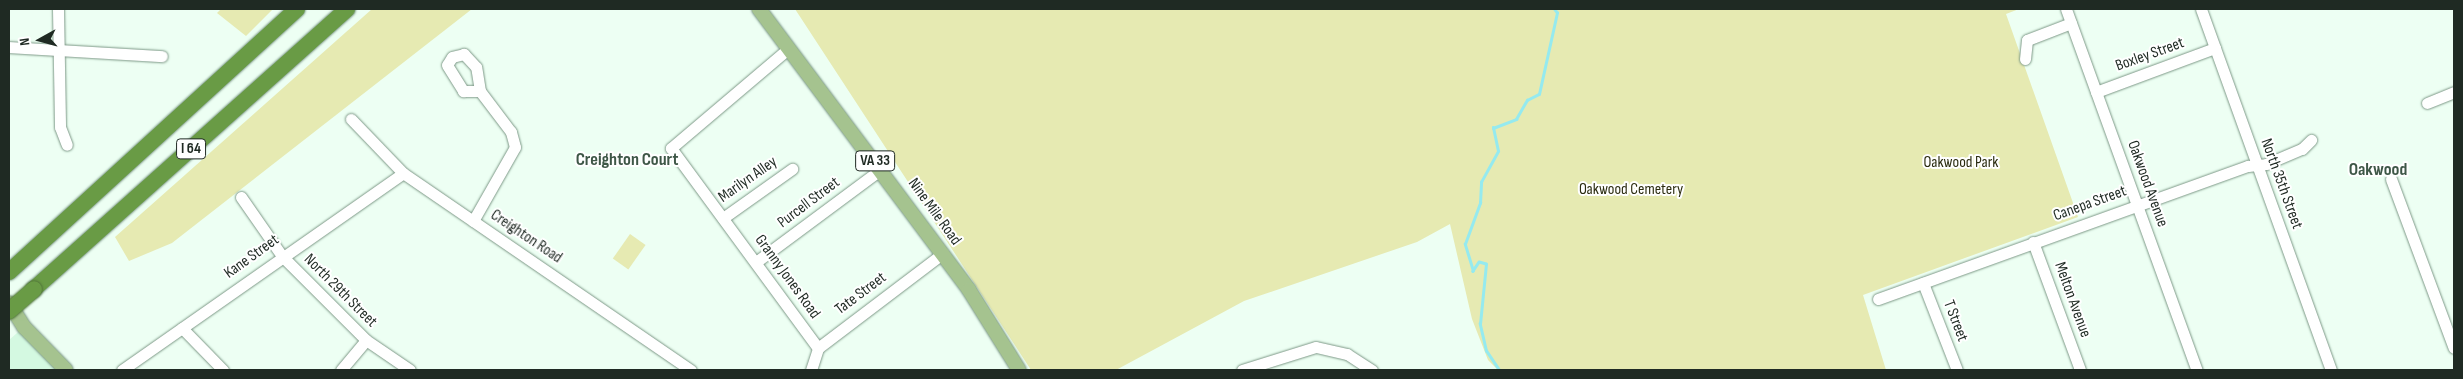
<!DOCTYPE html>
<html>
<head>
<meta charset="utf-8">
<style>
	body { margin:0 }
	#map { position:relative; width:2463px; height:379px; overflow:hidden; background:#edfff3; font-family:"Sofia Sans Condensed",sans-serif }
	div>[style] { position:absolute }
	[style*='--x'] { left:calc(var(--x)*1px); top:calc(var(--y)*1px); width:calc(var(--w)*1px); rotate:calc(var(--a)*1deg) }
	.built>* { inset:0; background:#d4f9e1 }
	.green>* { inset:0; background:#e6eab2; transform-origin:0 0 }
	.stream>* { height:2.5px; margin:-1.25px; padding:0 1.25px; transform-origin:1.25px; border-radius:1.25px; background:#95eaef }
	.roads { filter:drop-shadow(0 0 1px #7d9987) drop-shadow(0 0 1px #7d9987) }
	.minor>* { height:11px; margin:-5.5px; padding:0 5.5px; transform-origin:5.5px; border-radius:5.5px; background:#fff }
	.major>* { height:14px; margin:-7px; padding:0 7px; transform-origin:7px; border-radius:7px; background:#a5c38f }
	.highway>* { height:16px; margin:-8px; padding:0 8px; transform-origin:8px; border-radius:8px; background:#699b45 }
	.bridges { filter:drop-shadow(0 0 1px #4f7339) drop-shadow(0 0 1px #4f7339) }
	.highway-bridge>* { height:16px; margin:-8px; padding:0 8px; transform-origin:8px; border-radius:8px; background:#699b45 }
	span { translate:-50% -50%; white-space:nowrap; text-align:center; line-height:1.15; -webkit-text-stroke:4px #fff; paint-order:stroke }
	.shield-label span { padding:1px 4px; background:#fff; border:1px solid; border-radius:4px; -webkit-text-stroke-width:0 }
	.shield-label { font-size:15px; color:#1f2a23; font-weight:700 }
	.street-label { font-size:16px; color:#1f2a23 }
	.park-label { font-size:16px; color:#2b2c10 }
	.neighbourhood-label { font-size:18px; color:#3e5747; font-weight:700 }
	.frame { position:absolute; inset:0; border:10px solid #1f2a23; pointer-events:none }
	.north { position:absolute; left:15px; top:15px; width:50px; height:50px; -webkit-text-stroke:4px #fff; paint-order:stroke; rotate:263deg; font-size:14px; font-weight:700; line-height:20px; text-align:center; color:#1f2a23 }
	.north::after { content:''; display:block; margin:auto; width:18px; height:22px; background:#1f2a23; clip-path:polygon(50% 0,100% 100%,50% 72%,0 100%) }
</style>
</head>
<body>
<div id="map">
	<div class="built">
		<i style="clip-path:polygon(25px 326px,63px 370px,9px 370px,9px 340px)"></i>
	</div>
	<div class="green">
		<i style="clip-path:polygon(221px 9px,273px 9px,246px 36px,217px 13px)"></i>
		<i style="clip-path:polygon(372px 9px,472px 9px,172px 243px,129px 261px,115px 237px)"></i>
		<i style="clip-path:polygon(795px 9px,2019px 9px,2006px 14px,2078px 217px,1863px 295px,1886px 370px,1498px 370px,1488px 360px,1472px 319px,1450px 224px,1417px 242px,1244px 301px,1116px 370px,1031px 370px)"></i>
		<i style="left:630px;top:234px;width:19px;height:30px;rotate:35deg"></i>
	</div>
	<div class="stream">
		<i style="--x:1499;--y:370;--w:23;--a:-124"></i>
		<i style="--x:1486;--y:351;--w:28;--a:-103"></i>
		<i style="--x:1480;--y:324;--w:60;--a:-84.3"></i>
		<i style="--x:1486;--y:264;--w:7;--a:-164"></i>
		<i style="--x:1479;--y:262;--w:11;--a:124"></i>
		<i style="--x:1473;--y:271;--w:28;--a:-107"></i>
		<i style="--x:1465;--y:244;--w:44;--a:-69.9"></i>
		<i style="--x:1480;--y:203;--w:21;--a:-87"></i>
		<i style="--x:1481;--y:182;--w:35;--a:-61"></i>
		<i style="--x:1498;--y:151;--w:24;--a:-102"></i>
		<i style="--x:1493;--y:128;--w:25;--a:-21"></i>
		<i style="--x:1516;--y:119;--w:22;--a:-60"></i>
		<i style="--x:1527;--y:100;--w:13;--a:-27"></i>
		<i style="--x:1539;--y:94;--w:83;--a:-77.5"></i>
		<i style="--x:1557;--y:13;--w:5;--a:-127"></i>
	</div>
	<div class="roads">
		<div class="minor">
			<i style="--x:58;--y:9;--w:118;--a:89"></i>
			<i style="--x:60;--y:127;--w:19;--a:69"></i>
			<i style="--x:2066;--y:9;--w:384;--a:70.1"></i>
			<i style="--x:2201;--y:9;--w:384;--a:70.2"></i>
			<i style="--x:9;--y:47;--w:153;--a:3.4"></i>
			<i style="--x:789;--y:48;--w:155;--a:139.7"></i>
			<i style="--x:671;--y:148;--w:248;--a:53.7"></i>
			<i style="--x:2025;--y:59;--w:19;--a:-84"></i>
			<i style="--x:2027;--y:40;--w:47;--a:-21.1"></i>
			<i style="--x:2096;--y:92;--w:127;--a:-20.3"></i>
			<i style="--x:2427;--y:103;--w:29;--a:-22"></i>
			<i style="--x:351;--y:119;--w:75;--a:46.1"></i>
			<i style="--x:403;--y:173;--w:349;--a:34.4"></i>
			<i style="--x:2391;--y:179;--w:180;--a:69.6"></i>
			<i style="--x:241;--y:197;--w:72;--a:55.2"></i>
			<i style="--x:282;--y:256;--w:119;--a:45"></i>
			<i style="--x:366;--y:340;--w:53;--a:34.3"></i>
			<i style="--x:723;--y:218;--w:85;--a:-35.4"></i>
			<i style="--x:473;--y:221;--w:85;--a:-60.4"></i>
			<i style="--x:515;--y:147;--w:16;--a:-105"></i>
			<i style="--x:511;--y:132;--w:51;--a:-127.1"></i>
			<i style="--x:480;--y:91;--w:24;--a:-99"></i>
			<i style="--x:476;--y:67;--w:18;--a:-133"></i>
			<i style="--x:464;--y:54;--w:12;--a:166"></i>
			<i style="--x:452;--y:57;--w:9;--a:122"></i>
			<i style="--x:447;--y:65;--w:31;--a:58"></i>
			<i style="--x:463;--y:91;--w:17;--a:0"></i>
			<i style="--x:2033;--y:242;--w:136;--a:69.8"></i>
			<i style="--x:756;--y:262;--w:156;--a:-36.6"></i>
			<i style="--x:1923;--y:283;--w:93;--a:68.7"></i>
			<i style="--x:1878;--y:299;--w:393;--a:-19.8"></i>
			<i style="--x:2248;--y:166;--w:18;--a:-6"></i>
			<i style="--x:2266;--y:164;--w:39;--a:-23"></i>
			<i style="--x:2302;--y:149;--w:13;--a:-45"></i>
			<i style="--x:182;--y:328;--w:59;--a:45.7"></i>
			<i style="--x:122;--y:370;--w:343;--a:-35"></i>
			<i style="--x:341;--y:370;--w:39;--a:-50"></i>
			<i style="--x:811;--y:370;--w:23;--a:-72"></i>
			<i style="--x:818;--y:348;--w:157;--a:-37.2"></i>
			<i style="--x:1242;--y:370;--w:77;--a:-17.3"></i>
			<i style="--x:1316;--y:347;--w:32;--a:13"></i>
			<i style="--x:1347;--y:354;--w:30;--a:33"></i>
		</div>
		<div class="major">
			<i style="--x:759;--y:9;--w:351;--a:53.2"></i>
			<i style="--x:969;--y:290;--w:94;--a:58"></i>
			<i style="--x:9;--y:303;--w:28;--a:58"></i>
			<i style="--x:24;--y:327;--w:60;--a:45.7"></i>
		</div>
		<div class="highway">
			<i style="--x:9;--y:272;--w:390;--a:-42.4"></i>
			<i style="--x:34;--y:289;--w:420;--a:-41.8"></i>
		</div>
	</div>
	<div class="bridges">
		<div class="highway-bridge">
			<i style="--x:9;--y:311;--w:33;--a:-41"></i>
		</div>
	</div>
	<div class="shield-label">
		<span style="left:191px;top:149px">I 64</span>
		<span style="left:875px;top:161px">VA 33</span>
	</div>
	<div class="street-label">
		<span style="left:2150px;top:55px;rotate:-20deg">Boxley Street</span>
		<span style="left:748px;top:180px;rotate:-35deg">Marilyn Alley</span>
		<span style="left:2147px;top:184px;rotate:70deg">Oakwood Avenue</span>
		<span style="left:2281px;top:184px;rotate:70deg">North 35th Street</span>
		<span style="left:809px;top:203px;rotate:-37deg">Purcell Street</span>
		<span style="left:2090px;top:204px;rotate:-20deg">Canepa Street</span>
		<span style="left:934px;top:212px;rotate:54deg">Nine Mile Road</span>
		<span style="left:526px;top:237px;rotate:34deg">Creighton Road</span>
		<span style="left:252px;top:257px;rotate:-36deg">Kane Street</span>
		<span style="left:787px;top:277px;rotate:54deg">Granny Jones Road</span>
		<span style="left:340px;top:291px;rotate:45deg">North 29th Street</span>
		<span style="left:861px;top:294px;rotate:-37deg">Tate Street</span>
		<span style="left:2072px;top:300px;rotate:70deg">Melton Avenue</span>
		<span style="left:1955px;top:321px;rotate:69deg">T Street</span>
	</div>
	<div class="park-label">
		<span style="left:1961px;top:163px">Oakwood Park</span>
		<span style="left:1631px;top:190px">Oakwood Cemetery</span>
	</div>
	<div class="neighbourhood-label">
		<span style="left:627px;top:160px">Creighton Court</span>
		<span style="left:2378px;top:170px">Oakwood</span>
	</div>
	<div class="frame"></div>
	<div class="north">N</div>
</div>
</body>
</html>
